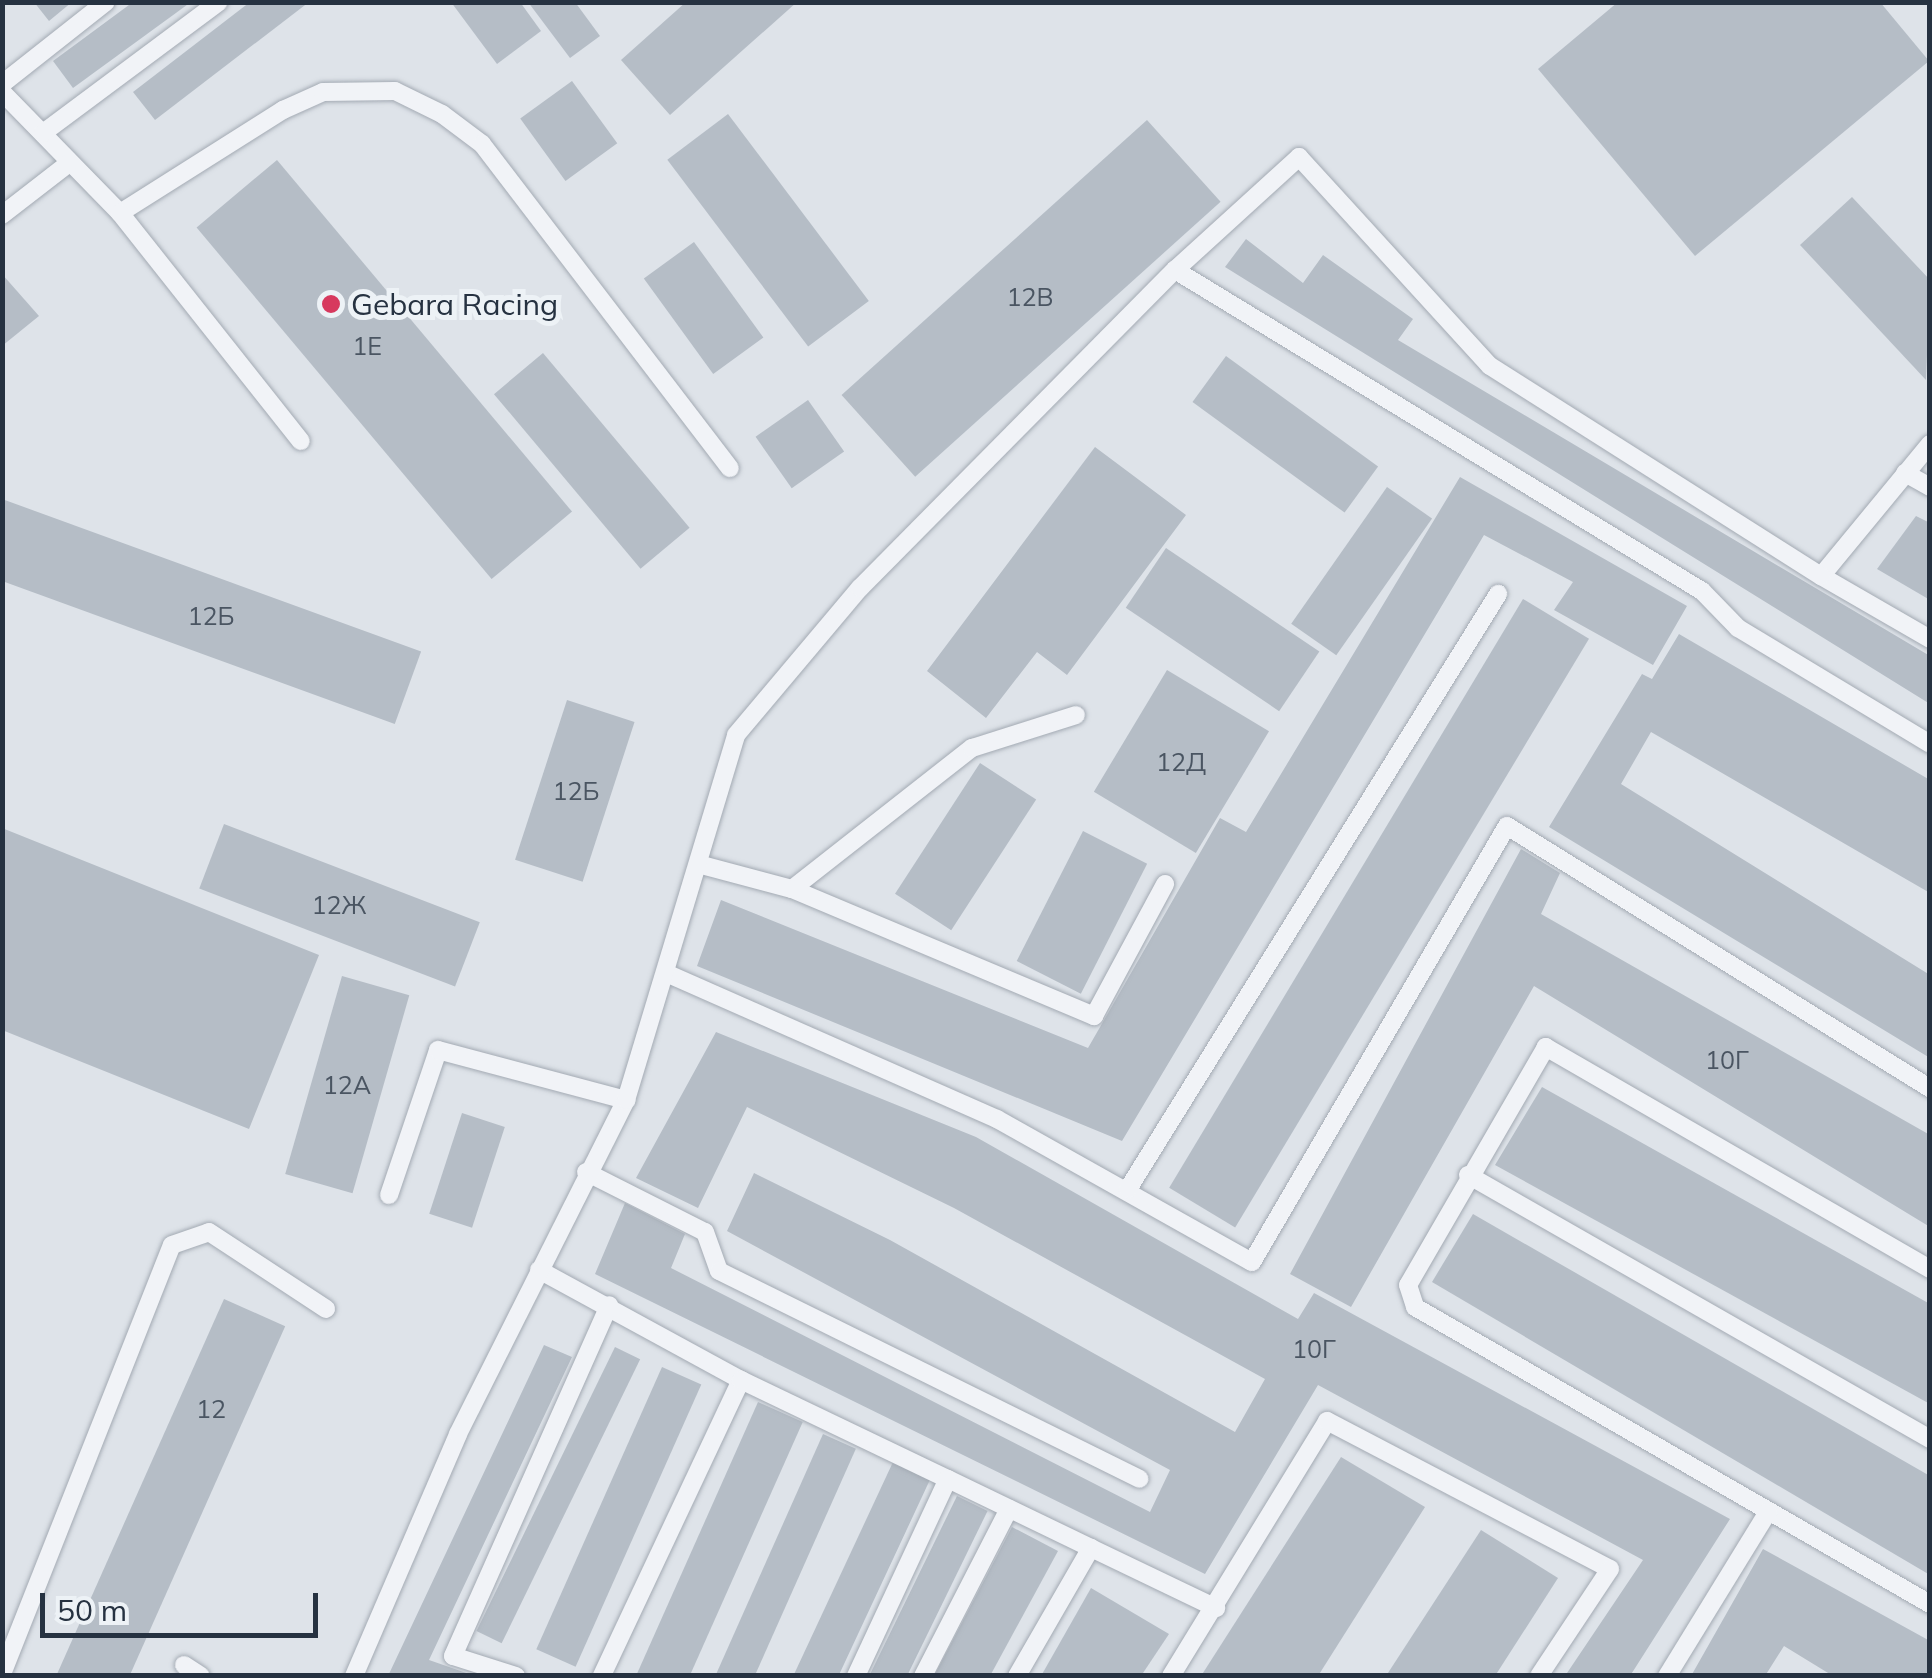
<!DOCTYPE html>
<html>
<head>
<meta charset="utf-8">
<style>
	body { margin:0 }
	#map { position:relative; width:1932px; height:1678px; overflow:hidden; background:#dee3e9; font-family:Mulish,sans-serif }
	div>[style] { position:absolute }
	[style*='--x'] { left:calc(var(--x)*1px); top:calc(var(--y)*1px); width:calc(var(--w)*1px); rotate:calc(var(--a)*1deg) }
	.building>* { inset:0; background:#b5bdc6; transform-origin:0 0 }
	.roads { filter:drop-shadow(0 0 2px #a3aab3) drop-shadow(0 0 2px #a3aab3) }
	.service>* { height:18px; margin:-9px; padding:0 9px; transform-origin:9px; border-radius:9px; background:#f1f3f7 }
	.dots>* { width:28px; height:28px; translate:-50% -50%; box-sizing:border-box; border:5px solid #edf2f6; border-radius:50% }
	span { translate:-50% -50%; white-space:nowrap; text-align:center; line-height:1.15; -webkit-text-stroke:10px #edf2f6; paint-order:stroke }
	.number-label { font-size:25px; color:#4a5562 }
	.number-label span { -webkit-text-stroke-width:0 }
	.poi-label { font-size:30px; color:#263241 }
	.left { translate:0 -50%; text-align:left }
	.frame { position:absolute; inset:0; border:5px solid #263241; pointer-events:none }
	.scale { position:absolute; left:40px; top:1593px; width:278px; height:45px; box-sizing:border-box; border:5px solid #263241; border-top:0; padding-left:12px; font-size:30px; line-height:35px; white-space:nowrap; color:#263241; -webkit-text-stroke:8px #edf2f6; paint-order:stroke }
</style>
</head>
<body>
<div id="map">
	<div class="building">
		<i style="clip-path:polygon(34px 2px,72px 2px,49px 21px)"></i>
		<i style="clip-path:polygon(133px 2px,191px 2px,73px 88px,53px 61px)"></i>
		<i style="clip-path:polygon(250px 2px,309px 2px,155px 120px,133px 92px)"></i>
		<i style="clip-path:polygon(451px 2px,520px 2px,541px 31px,497px 64px)"></i>
		<i style="clip-path:polygon(528px 2px,575px 2px,600px 36px,570px 58px)"></i>
		<i style="clip-path:polygon(686px 2px,797px 2px,670px 115px,621px 60px)"></i>
		<i style="clip-path:polygon(1618px 2px,1880px 2px,1929px 61px,1695px 256px,1538px 69px)"></i>
		<i style="left:572px;top:81px;width:77px;height:64px;rotate:54deg"></i>
		<i style="left:728px;top:114px;width:234px;height:76px;rotate:53deg"></i>
		<i style="left:1147px;top:120px;width:110px;height:411px;rotate:48deg"></i>
		<i style="left:277px;top:160px;width:459px;height:105px;rotate:50deg"></i>
		<i style="clip-path:polygon(1852px 197px,1930px 280px,1926px 380px,1800px 245px)"></i>
		<i style="clip-path:polygon(1246px 239px,1303px 283px,1323px 255px,1413px 319px,1398px 340px,1930px 656px,1930px 704px,1225px 267px)"></i>
		<i style="left:694px;top:242px;width:118px;height:62px;rotate:54deg"></i>
		<i style="clip-path:polygon(2px 274px,39px 316px,2px 346px)"></i>
		<i style="left:543px;top:353px;width:228px;height:64px;rotate:50deg"></i>
		<i style="left:1226px;top:356px;width:188px;height:57px;rotate:36deg"></i>
		<i style="left:808px;top:400px;width:63px;height:64px;rotate:55deg"></i>
		<i style="clip-path:polygon(1095px 447px,1186px 515px,1067px 675px,1037px 652px,986px 718px,927px 671px)"></i>
		<i style="clip-path:polygon(1460px 477px,1687px 606px,1653px 665px,1554px 610px,1573px 582px,1484px 535px,1122px 1141px,697px 966px,721px 900px,1088px 1048px,1220px 818px,1246px 832px)"></i>
		<i style="left:1387px;top:487px;width:55px;height:167px;rotate:35deg"></i>
		<i style="left:2px;top:499px;width:446px;height:77px;rotate:20deg"></i>
		<i style="clip-path:polygon(1916px 516px,1930px 523px,1930px 600px,1877px 569px)"></i>
		<i style="left:1166px;top:548px;width:185px;height:72px;rotate:34deg"></i>
		<i style="left:1523px;top:599px;width:77px;height:687px;rotate:31deg"></i>
		<i style="clip-path:polygon(1679px 634px,1930px 780px,1930px 893px,1651px 732px,1621px 784px,1930px 975px,1930px 1058px,1549px 827px,1642px 674px,1652px 679px)"></i>
		<i style="left:1167px;top:670px;width:119px;height:142px;rotate:31deg"></i>
		<i style="left:567px;top:700px;width:71px;height:168px;rotate:18deg"></i>
		<i style="left:980px;top:763px;width:67px;height:156px;rotate:33deg"></i>
		<i style="left:224px;top:824px;width:274px;height:69px;rotate:21deg"></i>
		<i style="clip-path:polygon(2px 828px,319px 955px,249px 1129px,2px 1030px)"></i>
		<i style="left:1083px;top:831px;width:72px;height:146px;rotate:27deg"></i>
		<i style="clip-path:polygon(1521px 849px,1560px 873px,1541px 914px,1930px 1135px,1930px 1227px,1534px 986px,1351px 1307px,1290px 1274px)"></i>
		<i style="left:342px;top:976px;width:70px;height:206px;rotate:16deg"></i>
		<i style="clip-path:polygon(716px 1032px,976px 1137px,1298px 1319px,1314px 1293px,1730px 1519px,1630px 1676px,1565px 1676px,1643px 1560px,1318px 1385px,1205px 1574px,595px 1274px,625px 1203px,685px 1234px,671px 1268px,1150px 1512px,1170px 1470px,727px 1231px,754px 1173px,890px 1240px,1235px 1432px,1265px 1379px,954px 1208px,747px 1107px,698px 1208px,636px 1178px)"></i>
		<i style="clip-path:polygon(1542px 1087px,1930px 1304px,1930px 1404px,1495px 1165px)"></i>
		<i style="left:462px;top:1113px;width:45px;height:106px;rotate:18deg"></i>
		<i style="clip-path:polygon(1473px 1214px,1930px 1476px,1930px 1575px,1432px 1282px)"></i>
		<i style="left:224px;top:1299px;width:67px;height:414px;rotate:24deg"></i>
		<i style="clip-path:polygon(544px 1345px,572px 1357px,429px 1660px,475px 1676px,388px 1676px)"></i>
		<i style="left:615px;top:1347px;width:28px;height:316px;rotate:26deg"></i>
		<i style="left:662px;top:1367px;width:43px;height:309px;rotate:24deg"></i>
		<i style="left:758px;top:1402px;width:49px;height:300px;rotate:24deg"></i>
		<i style="left:823px;top:1434px;width:36px;height:264px;rotate:24deg"></i>
		<i style="clip-path:polygon(1341px 1457px,1425px 1507px,1318px 1676px,1201px 1676px)"></i>
		<i style="left:893px;top:1462px;width:41px;height:235px;rotate:25deg"></i>
		<i style="left:957px;top:1496px;width:34px;height:199px;rotate:26deg"></i>
		<i style="clip-path:polygon(1012px 1527px,1058px 1551px,990px 1676px,934px 1676px)"></i>
		<i style="clip-path:polygon(1481px 1530px,1558px 1578px,1495px 1676px,1386px 1676px)"></i>
		<i style="clip-path:polygon(1763px 1549px,1930px 1641px,1930px 1676px,1833px 1676px,1784px 1646px,1765px 1676px,1691px 1676px)"></i>
		<i style="clip-path:polygon(1091px 1588px,1169px 1634px,1141px 1676px,1041px 1676px)"></i>
	</div>
	<div class="roads">
		<div class="service">
			<i style="--x:2;--y:84;--w:132;--a:-38.3"></i>
			<i style="--x:2;--y:92;--w:169;--a:45.7"></i>
			<i style="--x:120;--y:213;--w:193;--a:-32.3"></i>
			<i style="--x:283;--y:110;--w:44;--a:-24.2"></i>
			<i style="--x:323;--y:92;--w:72;--a:-0.8"></i>
			<i style="--x:395;--y:91;--w:52;--a:26.1"></i>
			<i style="--x:442;--y:114;--w:50;--a:36.9"></i>
			<i style="--x:482;--y:144;--w:408;--a:52.6"></i>
			<i style="--x:43;--y:133;--w:219;--a:-36.7"></i>
			<i style="--x:120;--y:213;--w:291;--a:51.6"></i>
			<i style="--x:2;--y:215;--w:83;--a:-37.7"></i>
			<i style="--x:1175;--y:270;--w:617;--a:31.35"></i>
			<i style="--x:1702;--y:591;--w:52;--a:45.8"></i>
			<i style="--x:1738;--y:628;--w:224;--a:31.1"></i>
			<i style="--x:1930;--y:444;--w:171;--a:129.5"></i>
			<i style="--x:1821;--y:576;--w:126;--a:30"></i>
			<i style="--x:1905;--y:473;--w:29;--a:29"></i>
			<i style="--x:698;--y:864;--w:97;--a:14.9"></i>
			<i style="--x:792;--y:889;--w:229;--a:-38.1"></i>
			<i style="--x:972;--y:748;--w:109;--a:-17.6"></i>
			<i style="--x:792;--y:889;--w:328;--a:22.8"></i>
			<i style="--x:1094;--y:1016;--w:150;--a:-61.7"></i>
			<i style="--x:666;--y:973;--w:362;--a:23.8"></i>
			<i style="--x:997;--y:1119;--w:292;--a:29.3"></i>
			<i style="--x:1252;--y:1262;--w:505;--a:-59.68"></i>
			<i style="--x:1507;--y:826;--w:498;--a:31.8"></i>
			<i style="--x:586;--y:1172;--w:133;--a:26.8"></i>
			<i style="--x:705;--y:1232;--w:41;--a:70.3"></i>
			<i style="--x:719;--y:1271;--w:469;--a:26.3"></i>
			<i style="--x:1468;--y:1175;--w:532;--a:29.74"></i>
			<i style="--x:1128;--y:1189;--w:701;--a:-58.12"></i>
			<i style="--x:389;--y:1195;--w:153;--a:-71.3"></i>
			<i style="--x:438;--y:1050;--w:195;--a:14.9"></i>
			<i style="--x:1930;--y:1269;--w:444;--a:-150"></i>
			<i style="--x:1546;--y:1047;--w:275;--a:120.1"></i>
			<i style="--x:1408;--y:1285;--w:23;--a:72"></i>
			<i style="--x:1415;--y:1307;--w:595;--a:29.97"></i>
			<i style="--x:539;--y:1270;--w:230;--a:28.6"></i>
			<i style="--x:741;--y:1380;--w:327;--a:115.2"></i>
			<i style="--x:741;--y:1380;--w:229;--a:25.6"></i>
			<i style="--x:184;--y:1665;--w:20;--a:33"></i>
			<i style="--x:2;--y:1674;--w:461;--a:-68.4"></i>
			<i style="--x:172;--y:1245;--w:39;--a:-19"></i>
			<i style="--x:209;--y:1232;--w:140;--a:33.3"></i>
			<i style="--x:354;--y:1676;--w:263;--a:-66.7"></i>
			<i style="--x:458;--y:1434;--w:374;--a:-63.3"></i>
			<i style="--x:626;--y:1100;--w:381;--a:-73.2"></i>
			<i style="--x:736;--y:735;--w:192;--a:-49.9"></i>
			<i style="--x:860;--y:588;--w:448;--a:-45.3"></i>
			<i style="--x:1175;--y:270;--w:168;--a:-42.3"></i>
			<i style="--x:1299;--y:157;--w:283;--a:47.6"></i>
			<i style="--x:1490;--y:366;--w:392;--a:32.4"></i>
			<i style="--x:516;--y:1676;--w:66;--a:-162.4"></i>
			<i style="--x:453;--y:1656;--w:384;--a:-66"></i>
			<i style="--x:856;--y:1676;--w:217;--a:-65"></i>
			<i style="--x:948;--y:1479;--w:159;--a:25.8"></i>
			<i style="--x:923;--y:1676;--w:188;--a:-62.8"></i>
			<i style="--x:1017;--y:1676;--w:148;--a:-60"></i>
			<i style="--x:1091;--y:1548;--w:139;--a:25.6"></i>
			<i style="--x:1171;--y:1676;--w:299;--a:-58.5"></i>
			<i style="--x:1327;--y:1421;--w:319;--a:27.6"></i>
			<i style="--x:1610;--y:1569;--w:128;--a:123.6"></i>
			<i style="--x:1667;--y:1676;--w:193;--a:-58.4"></i>
		</div>
	</div>
	<div class="dots">
		<i style="left:331px;top:304px;background:#d7395e"></i>
	</div>
	<div class="number-label">
		<span style="left:1030px;top:297px">12В</span>
		<span style="left:367px;top:346px">1Е</span>
		<span style="left:211px;top:616px">12Б</span>
		<span style="left:1181px;top:762px">12Д</span>
		<span style="left:576px;top:791px">12Б</span>
		<span style="left:339px;top:905px">12Ж</span>
		<span style="left:1727px;top:1060px">10Г</span>
		<span style="left:347px;top:1085px">12А</span>
		<span style="left:1314px;top:1349px">10Г</span>
		<span style="left:211px;top:1409px">12</span>
	</div>
	<div class="poi-label">
		<span class="left" style="left:351px;top:304px">Gebara Racing</span>
	</div>
	<div class="frame"></div>
	<div class="scale">50 m</div>
</div>
</body>
</html>
